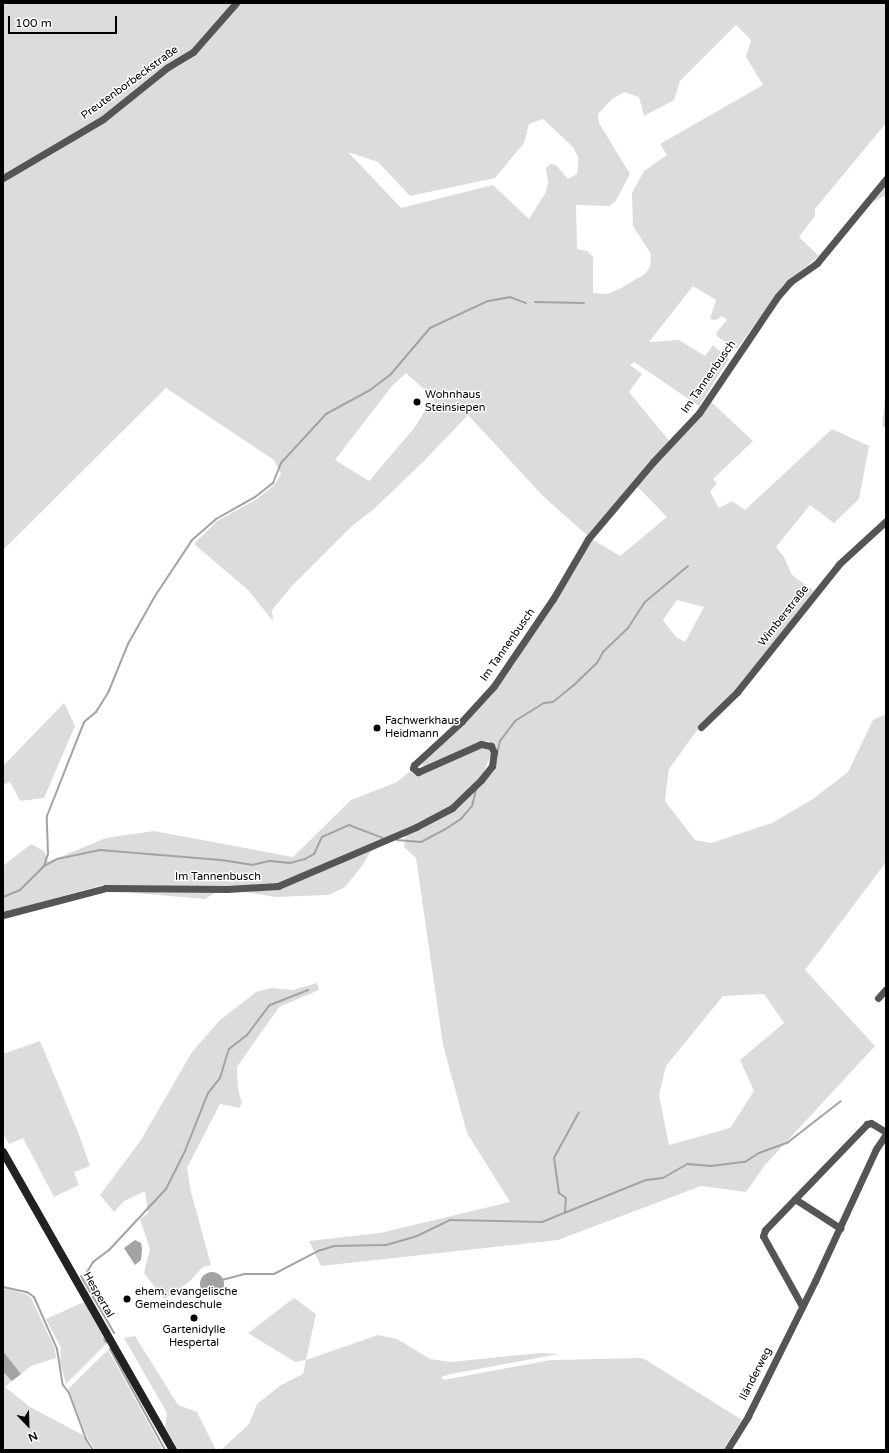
<!DOCTYPE html>
<html>
<head>
<meta charset="utf-8">
<style>
	body { margin:0 }
	#map { position:relative; width:889px; height:1453px; overflow:hidden; background:#fff; font-family:"Varela Round",sans-serif }
	div>[style] { position:absolute }
	[style*='--x'] { left:calc(var(--x)*1px); top:calc(var(--y)*1px); width:calc(var(--w)*1px); rotate:calc(var(--a)*1deg) }
	.green>* { inset:0; background:#dcdcdc }
	.water>* { inset:0; background:#a3a3a3 }
	.round { border-radius:50% }
	.stream>* { height:2px; margin:-1px; padding:0 1px; transform-origin:1px; border-radius:1px; background:#a3a3a3 }
	.minor>* { height:7px; margin:-3.5px; padding:0 3.5px; transform-origin:3.5px; border-radius:3.5px; background:#555 }
	.secondary>* { height:8px; margin:-4px; padding:0 4px; transform-origin:4px; border-radius:4px; background:#222 }
	.dots>* { width:11px; height:11px; translate:-50% -50%; box-sizing:border-box; border:2px solid #fff; border-radius:50% }
	span { translate:-50% -50%; white-space:nowrap; text-align:center; line-height:1.15; -webkit-text-stroke:3px #fff; paint-order:stroke }
	.street-label { font-size:11px; color:#000 }
	.poi-label { font-size:11px; color:#000 }
	.left { translate:0 -50%; text-align:left }
	.frame { position:absolute; inset:0; border:4px solid #000; pointer-events:none }
	.north { position:absolute; left:8px; top:1405px; width:40px; height:40px; -webkit-text-stroke:3px #fff; paint-order:stroke; rotate:157deg; font-size:11px; font-weight:700; line-height:16px; text-align:center; color:#000 }
	.north::after { content:''; display:block; margin:auto; width:14px; height:18px; background:#000; clip-path:polygon(50% 0,100% 100%,50% 72%,0 100%) }
	.scale { position:absolute; left:8px; top:16px; width:109px; height:18px; box-sizing:border-box; border:2px solid #000; border-top:0; padding-left:5px; font-size:12px; line-height:14px; white-space:nowrap; color:#000; -webkit-text-stroke:3px #fff; paint-order:stroke }
</style>
</head>
<body>
<div id="map">
	<div class="green">
		<i style="clip-path:polygon(evenodd,3px 3px,886px 3px,886px 123px,815px 209px,815px 216px,799px 237px,819px 256px,783px 285px,737px 349px,718px 337px,716px 333px,727px 320px,722px 316px,716px 320px,710px 319px,716px 300px,693px 286px,649px 342px,679px 340px,705px 356px,713px 345px,729px 359px,699px 406px,634px 362px,630px 365px,642px 374px,629px 392px,671px 443px,709px 400px,753px 441px,713px 479px,717px 483px,710px 492px,719px 508px,732px 501px,745px 510px,832px 429px,869px 446px,859px 499px,834px 523px,810px 505px,776px 547px,784px 557px,792px 575px,814px 591px,736px 689px,698px 729px,669px 769px,667px 783px,665px 801px,695px 840px,711px 843px,772px 823px,813px 799px,848px 772px,873px 720px,886px 714px,886px 862px,805px 970px,875px 1046px,765px 1165px,746px 1192px,701px 1186px,558px 1240px,321px 1266px,309px 1241px,380px 1233px,510px 1202px,467px 1133px,443px 1045px,416px 858px,404px 847px,406px 833px,434px 820px,494px 767px,494px 745px,488px 741px,425px 768px,422px 763px,491px 694px,514px 665px,590px 538px,543px 496px,468px 415px,424px 461px,375px 508px,352px 526px,291px 587px,272px 610px,273px 621px,248px 590px,194px 544px,217px 521px,257px 499px,274px 485px,281px 474px,274px 460px,166px 388px,3px 550px,3px 3px,736px 25px,751px 40px,746px 57px,763px 85px,660px 144px,667px 155px,644px 171px,632px 193px,633px 226px,651px 254px,650px 267px,645px 274px,619px 289px,607px 294px,593px 293px,593px 257px,587px 251px,577px 249px,576px 205px,609px 206px,615px 202px,630px 174px,599px 123px,598px 114px,612px 99px,624px 92px,639px 97px,644px 116px,674px 100px,680px 81px,736px 25px,3px 3px,543px 119px,573px 147px,578px 157px,578px 168px,577px 174px,568px 179px,556px 165px,550px 164px,546px 168px,548px 182px,546px 192px,529px 219px,493px 185px,401px 208px,348px 152px,378px 162px,410px 196px,495px 178px,524px 143px,529px 124px,543px 119px,3px 3px,406px 373px,433px 397px,415px 427px,369px 481px,335px 460px,392px 386px,406px 373px,3px 3px,636px 485px,667px 517px,620px 556px,590px 538px,636px 485px,3px 3px,677px 600px,704px 607px,685px 642px,676px 637px,663px 620px,677px 600px,3px 3px,764px 994px,784px 1023px,740px 1060px,754px 1091px,730px 1128px,669px 1145px,659px 1095px,666px 1066px,723px 996px,764px 994px)"></i>
		<i style="clip-path:polygon(886px 180px,886px 195px,875px 201px,871px 197px)"></i>
		<i style="clip-path:polygon(886px 387px,886px 429px,882px 426px)"></i>
		<i style="clip-path:polygon(64px 703px,75px 726px,44px 798px,20px 801px,10px 782px,3px 785px,3px 766px)"></i>
		<i style="clip-path:polygon(481px 745px,490px 748px,491px 755px,480px 780px,451px 806px,371px 851px,362px 866px,344px 888px,328px 895px,276px 897px,238px 891px,215px 893px,205px 899px,134px 893px,103px 885px,3px 912px,3px 866px,31px 844px,44px 851px,48px 862px,106px 838px,154px 831px,293px 857px,351px 800px,397px 782px,409px 772px,417px 774px)"></i>
		<i style="clip-path:polygon(317px 983px,319px 990px,279px 1007px,237px 1067px,238px 1089px,242px 1103px,239px 1108px,220px 1104px,187px 1168px,191px 1192px,211px 1265px,203px 1267px,189px 1282px,164px 1299px,144px 1273px,150px 1249px,140px 1219px,148px 1213px,145px 1191px,124px 1201px,114px 1212px,100px 1195px,141px 1140px,192px 1052px,220px 1020px,256px 992px,271px 988px,293px 990px)"></i>
		<i style="clip-path:polygon(40px 1041px,78px 1132px,90px 1166px,74px 1172px,79px 1185px,54px 1197px,23px 1138px,9px 1144px,3px 1133px,3px 1054px)"></i>
		<i style="clip-path:polygon(3px 1288px,26px 1294px,31px 1298px,55px 1349px,56px 1358px,31px 1366px,21px 1374px,3px 1351px)"></i>
		<i style="clip-path:polygon(294px 1298px,316px 1314px,306px 1360px,378px 1335px,397px 1339px,430px 1359px,451px 1362px,540px 1353px,559px 1354px,451px 1374px,441px 1377px,443px 1380px,551px 1360px,643px 1358px,742px 1420px,723px 1450px,221px 1450px,249px 1424px,257px 1404px,281px 1385px,303px 1374px,306px 1360px,295px 1362px,248px 1333px)"></i>
		<i style="clip-path:polygon(84px 1302px,107px 1343px,66px 1384px,60px 1362px,61px 1348px,46px 1319px)"></i>
		<i style="clip-path:polygon(135px 1336px,178px 1405px,197px 1412px,216px 1450px,178px 1450px,165px 1427px,167px 1413px,124px 1338px)"></i>
		<i style="clip-path:polygon(108px 1350px,163px 1450px,95px 1450px,87px 1437px,68px 1389px)"></i>
		<i style="clip-path:polygon(3px 1372px,12px 1381px,5px 1387px,30px 1407px,83px 1435px,91px 1450px,3px 1450px)"></i>
	</div>
	<div class="water">
		<i style="clip-path:polygon(135px 1240px,141px 1243px,142px 1249px,141px 1260px,135px 1265px,124px 1248px)"></i>
		<i class="round" style="left:200px;top:1272px;width:24px;height:24px"></i>
		<i style="clip-path:polygon(3px 1351px,21px 1374px,12px 1381px,3px 1372px)"></i>
	</div>
	<div class="stream">
		<i style="--x:535;--y:302;--w:49;--a:1.2"></i>
		<i style="--x:497;--y:754;--w:13;--a:-77"></i>
		<i style="--x:500;--y:741;--w:25;--a:-53"></i>
		<i style="--x:515;--y:721;--w:34;--a:-32"></i>
		<i style="--x:544;--y:703;--w:9;--a:-6"></i>
		<i style="--x:553;--y:702;--w:27;--a:-39"></i>
		<i style="--x:574;--y:685;--w:32;--a:-44"></i>
		<i style="--x:597;--y:663;--w:13;--a:-61"></i>
		<i style="--x:603;--y:652;--w:35;--a:-44"></i>
		<i style="--x:628;--y:628;--w:31;--a:-57"></i>
		<i style="--x:645;--y:602;--w:56;--a:-39.9"></i>
		<i style="--x:397;--y:840;--w:24;--a:5"></i>
		<i style="--x:421;--y:842;--w:26;--a:-28"></i>
		<i style="--x:444;--y:830;--w:20;--a:-33"></i>
		<i style="--x:461;--y:819;--w:17;--a:-50"></i>
		<i style="--x:472;--y:806;--w:16;--a:-76"></i>
		<i style="--x:44;--y:866;--w:13;--a:-72"></i>
		<i style="--x:48;--y:854;--w:38;--a:-92"></i>
		<i style="--x:47;--y:816;--w:101;--a:-68.5"></i>
		<i style="--x:84;--y:722;--w:16;--a:-40"></i>
		<i style="--x:96;--y:712;--w:22;--a:-58"></i>
		<i style="--x:108;--y:693;--w:53;--a:-67.8"></i>
		<i style="--x:128;--y:644;--w:55;--a:-60.6"></i>
		<i style="--x:155;--y:596;--w:67;--a:-56.5"></i>
		<i style="--x:192;--y:540;--w:32;--a:-41"></i>
		<i style="--x:216;--y:519;--w:45;--a:-29.4"></i>
		<i style="--x:255;--y:497;--w:23;--a:-38"></i>
		<i style="--x:273;--y:483;--w:22;--a:-68"></i>
		<i style="--x:281;--y:463;--w:67;--a:-47.4"></i>
		<i style="--x:326;--y:414;--w:50;--a:-28.6"></i>
		<i style="--x:370;--y:390;--w:26;--a:-37"></i>
		<i style="--x:391;--y:374;--w:60;--a:-49.7"></i>
		<i style="--x:430;--y:328;--w:64;--a:-25"></i>
		<i style="--x:488;--y:301;--w:22;--a:-10"></i>
		<i style="--x:510;--y:297;--w:17;--a:21"></i>
		<i style="--x:3;--y:897;--w:18;--a:-22"></i>
		<i style="--x:20;--y:890;--w:34;--a:-45"></i>
		<i style="--x:44;--y:866;--w:15;--a:-28"></i>
		<i style="--x:57;--y:859;--w:44;--a:-11.8"></i>
		<i style="--x:100;--y:850;--w:121;--a:4.7"></i>
		<i style="--x:221;--y:860;--w:31;--a:9"></i>
		<i style="--x:252;--y:865;--w:18;--a:-13"></i>
		<i style="--x:270;--y:861;--w:20;--a:6"></i>
		<i style="--x:290;--y:863;--w:16;--a:-15"></i>
		<i style="--x:305;--y:859;--w:10;--a:-29"></i>
		<i style="--x:314;--y:854;--w:19;--a:-65"></i>
		<i style="--x:322;--y:837;--w:30;--a:-24"></i>
		<i style="--x:349;--y:825;--w:36;--a:21"></i>
		<i style="--x:565;--y:1212;--w:14;--a:-86"></i>
		<i style="--x:566;--y:1198;--w:9;--a:-144"></i>
		<i style="--x:559;--y:1193;--w:35;--a:-98"></i>
		<i style="--x:554;--y:1158;--w:52;--a:-61.5"></i>
		<i style="--x:87;--y:1272;--w:12;--a:-59"></i>
		<i style="--x:93;--y:1262;--w:21;--a:-37"></i>
		<i style="--x:110;--y:1249;--w:82;--a:-47"></i>
		<i style="--x:166;--y:1189;--w:42;--a:-63.4"></i>
		<i style="--x:185;--y:1151;--w:62;--a:-68.4"></i>
		<i style="--x:208;--y:1093;--w:19;--a:-51"></i>
		<i style="--x:220;--y:1078;--w:30;--a:-73"></i>
		<i style="--x:229;--y:1049;--w:23;--a:-38"></i>
		<i style="--x:247;--y:1035;--w:38;--a:-53"></i>
		<i style="--x:270;--y:1005;--w:41;--a:-21.5"></i>
		<i style="--x:81;--y:1276;--w:66;--a:59.9"></i>
		<i style="--x:222;--y:1280;--w:24;--a:-15"></i>
		<i style="--x:245;--y:1274;--w:29;--a:0"></i>
		<i style="--x:274;--y:1274;--w:50;--a:-27.6"></i>
		<i style="--x:318;--y:1251;--w:17;--a:-17"></i>
		<i style="--x:334;--y:1246;--w:52;--a:-1.1"></i>
		<i style="--x:386;--y:1245;--w:32;--a:-16"></i>
		<i style="--x:417;--y:1236;--w:37;--a:-26"></i>
		<i style="--x:450;--y:1220;--w:92;--a:1.2"></i>
		<i style="--x:542;--y:1222;--w:112;--a:-22"></i>
		<i style="--x:646;--y:1180;--w:17;--a:-7"></i>
		<i style="--x:663;--y:1178;--w:28;--a:-30"></i>
		<i style="--x:687;--y:1164;--w:24;--a:5"></i>
		<i style="--x:711;--y:1166;--w:34;--a:-7"></i>
		<i style="--x:745;--y:1162;--w:17;--a:-33"></i>
		<i style="--x:759;--y:1153;--w:30;--a:-20"></i>
		<i style="--x:787;--y:1143;--w:68;--a:-37.9"></i>
		<i style="--x:3;--y:1287;--w:25;--a:12"></i>
		<i style="--x:27;--y:1292;--w:9;--a:36"></i>
		<i style="--x:34;--y:1297;--w:57;--a:66.1"></i>
		<i style="--x:57;--y:1349;--w:36;--a:81"></i>
		<i style="--x:63;--y:1385;--w:10;--a:53"></i>
		<i style="--x:69;--y:1393;--w:49;--a:69.7"></i>
		<i style="--x:86;--y:1439;--w:13;--a:58"></i>
		<i style="--x:104;--y:1339;--w:4;--a:56"></i>
		<i style="--x:110;--y:1349;--w:115;--a:61.4"></i>
	</div>
	<div class="minor">
		<i style="--x:3;--y:178;--w:116;--a:-30.5"></i>
		<i style="--x:103;--y:119;--w:83;--a:-38.7"></i>
		<i style="--x:168;--y:67;--w:29;--a:-31"></i>
		<i style="--x:193;--y:52;--w:65;--a:-48.7"></i>
		<i style="--x:701;--y:727;--w:50;--a:-44.2"></i>
		<i style="--x:737;--y:692;--w:164;--a:-51.4"></i>
		<i style="--x:839;--y:564;--w:64;--a:-42.5"></i>
		<i style="--x:3;--y:915;--w:106;--a:-14.7"></i>
		<i style="--x:106;--y:888;--w:121;--a:0.5"></i>
		<i style="--x:227;--y:889;--w:51;--a:-3.4"></i>
		<i style="--x:278;--y:886;--w:150;--a:-23.1"></i>
		<i style="--x:416;--y:827;--w:41;--a:-27.8"></i>
		<i style="--x:452;--y:808;--w:40;--a:-44"></i>
		<i style="--x:481;--y:780;--w:18;--a:-52"></i>
		<i style="--x:492;--y:766;--w:14;--a:-82"></i>
		<i style="--x:494;--y:752;--w:7;--a:-117"></i>
		<i style="--x:491;--y:746;--w:10;--a:-169"></i>
		<i style="--x:481;--y:744;--w:69;--a:156"></i>
		<i style="--x:418;--y:772;--w:6;--a:-141"></i>
		<i style="--x:413;--y:768;--w:3;--a:-72"></i>
		<i style="--x:414;--y:765;--w:65;--a:-42.5"></i>
		<i style="--x:462;--y:721;--w:47;--a:-47.6"></i>
		<i style="--x:494;--y:686;--w:105;--a:-55.9"></i>
		<i style="--x:553;--y:599;--w:69;--a:-59.7"></i>
		<i style="--x:588;--y:539;--w:101;--a:-49.8"></i>
		<i style="--x:653;--y:462;--w:67;--a:-46.8"></i>
		<i style="--x:699;--y:413;--w:141;--a:-56"></i>
		<i style="--x:778;--y:296;--w:18;--a:-49"></i>
		<i style="--x:790;--y:282;--w:33;--a:-35"></i>
		<i style="--x:817;--y:263;--w:109;--a:-50.6"></i>
		<i style="--x:878;--y:998;--w:12;--a:-48"></i>
		<i style="--x:795;--y:1199;--w:54;--a:32.8"></i>
		<i style="--x:802;--y:1306;--w:80;--a:-119.1"></i>
		<i style="--x:763;--y:1236;--w:6;--a:-72"></i>
		<i style="--x:765;--y:1230;--w:147;--a:-46.1"></i>
		<i style="--x:867;--y:1124;--w:4;--a:-14"></i>
		<i style="--x:871;--y:1123;--w:17;--a:31"></i>
		<i style="--x:727;--y:1450;--w:40;--a:-58"></i>
		<i style="--x:748;--y:1416;--w:151;--a:-63.6"></i>
		<i style="--x:815;--y:1281;--w:145;--a:-65.2"></i>
		<i style="--x:876;--y:1149;--w:18;--a:-56"></i>
	</div>
	<div class="secondary">
		<i style="--x:3;--y:1152;--w:343;--a:60.3"></i>
	</div>
	<div class="dots">
		<i style="left:417px;top:402px;background:#000"></i>
		<i style="left:377px;top:728px;background:#000"></i>
		<i style="left:127px;top:1299px;background:#000"></i>
		<i style="left:194px;top:1318px;background:#000"></i>
	</div>
	<div class="street-label">
		<span style="left:130px;top:83px;rotate:-36deg">Preutenborbeckstraße</span>
		<span style="left:709px;top:377px;rotate:-55deg">Im Tannenbusch</span>
		<span style="left:784px;top:616px;rotate:-52deg">Wimberstraße</span>
		<span style="left:508px;top:645px;rotate:-55deg">Im Tannenbusch</span>
		<span style="left:218px;top:877px">Im Tannenbusch</span>
		<span style="left:98px;top:1295px;rotate:60deg">Hespertal</span>
		<span style="left:756px;top:1374px;rotate:-63deg">Iländerweg</span>
	</div>
	<div class="poi-label">
		<span class="left" style="left:425px;top:402px">Wohnhaus<br>Steinsiepen</span>
		<span class="left" style="left:385px;top:728px">Fachwerkhaus<br>Heidmann</span>
		<span class="left" style="left:135px;top:1299px">ehem. evangelische<br>Gemeindeschule</span>
		<span style="left:194px;top:1337px">Gartenidylle<br>Hespertal</span>
	</div>
	<div class="frame"></div>
	<div class="north">N</div>
	<div class="scale">100 m</div>
</div>
</body>
</html>
